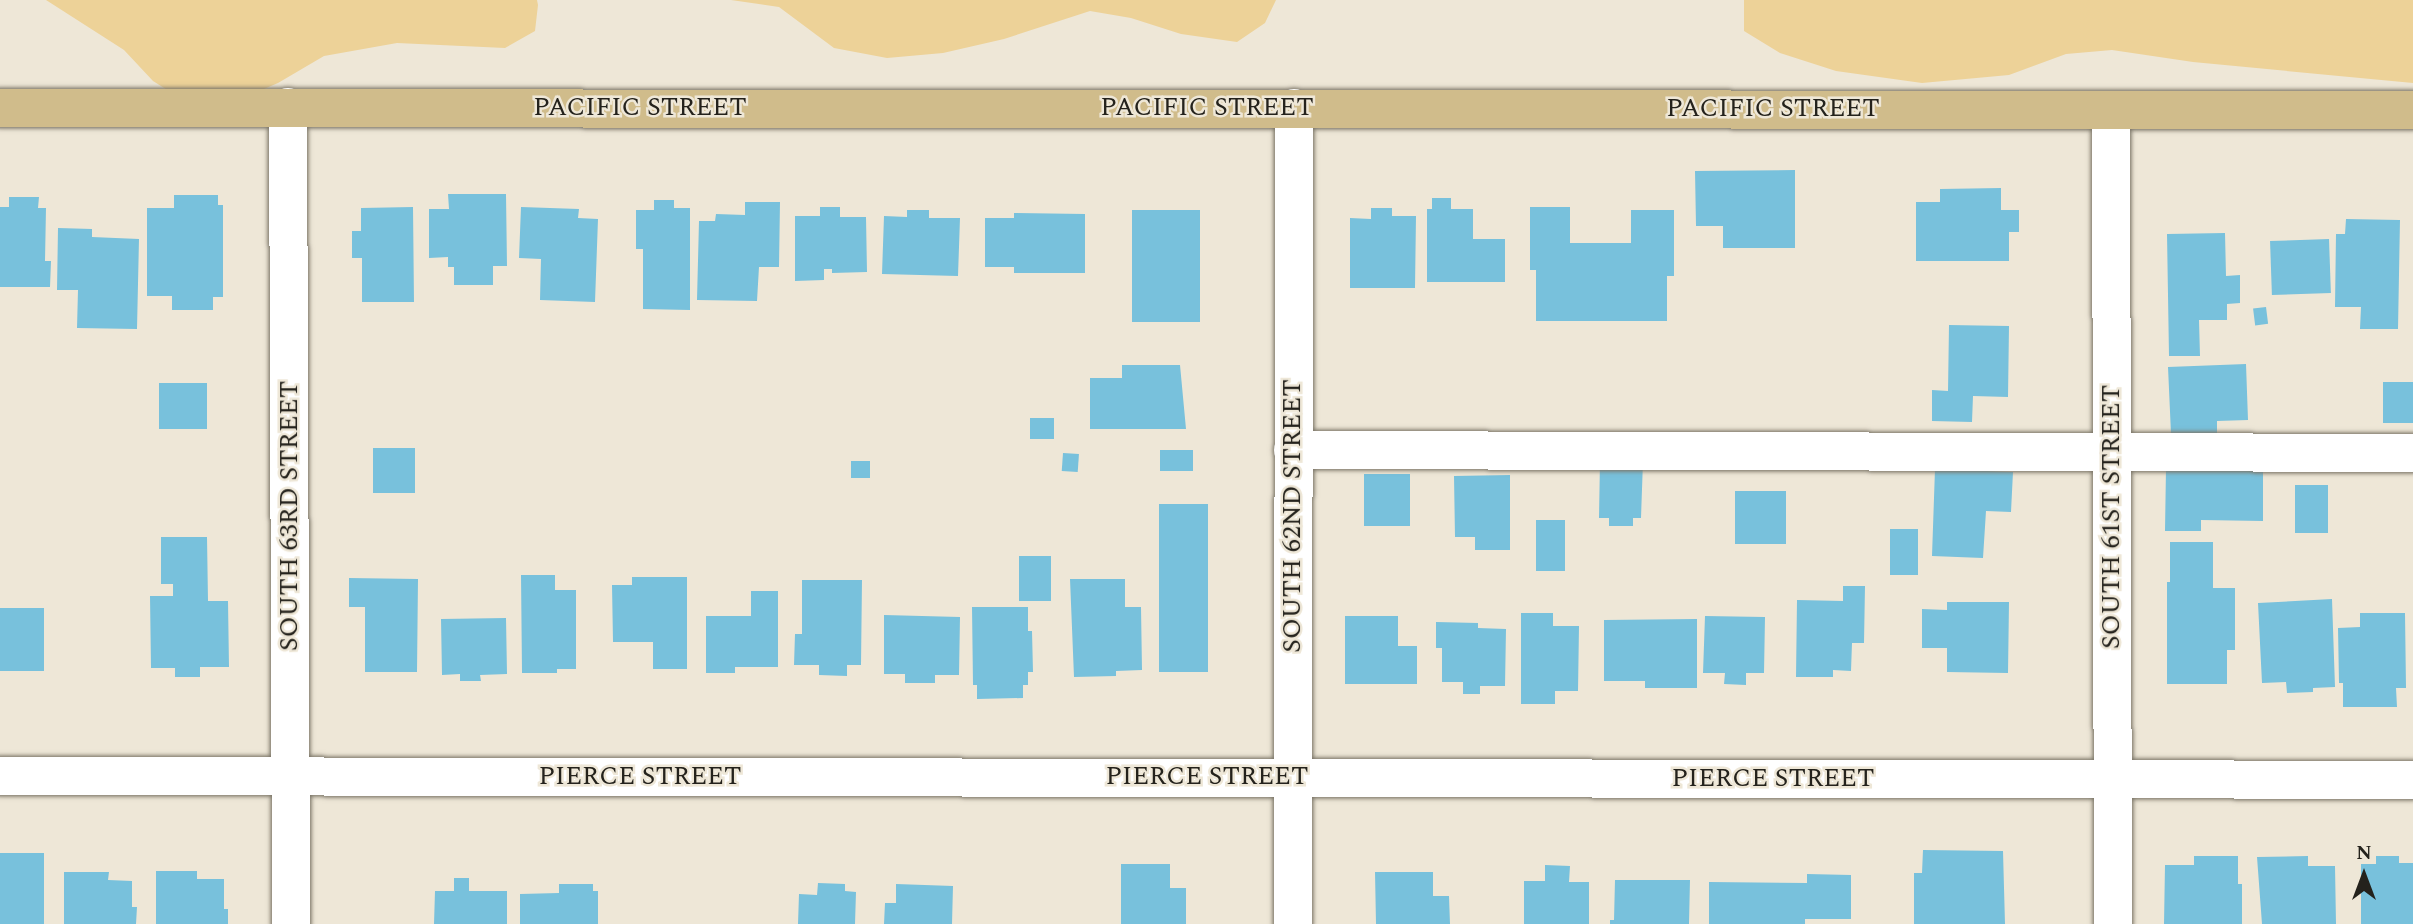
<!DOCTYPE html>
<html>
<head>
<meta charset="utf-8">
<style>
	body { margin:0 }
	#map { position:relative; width:2413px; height:924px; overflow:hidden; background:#eee7d7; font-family:Spectral,serif }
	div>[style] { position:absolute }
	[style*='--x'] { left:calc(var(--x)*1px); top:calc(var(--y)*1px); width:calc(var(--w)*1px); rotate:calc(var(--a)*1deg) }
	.green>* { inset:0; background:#edd298 }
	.building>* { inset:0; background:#78c1dc; transform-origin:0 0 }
	.roads { filter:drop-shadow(0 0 2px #7c7668) drop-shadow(0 0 2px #7c7668) }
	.minor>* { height:38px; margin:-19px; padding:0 19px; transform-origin:19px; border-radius:19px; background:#fff }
	.major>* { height:38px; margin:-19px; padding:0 19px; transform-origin:19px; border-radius:19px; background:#d0bc8b }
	span { translate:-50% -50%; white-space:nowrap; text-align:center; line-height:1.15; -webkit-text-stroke:5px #eee7d7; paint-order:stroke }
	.street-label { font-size:26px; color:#24221c }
	.north { position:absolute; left:2329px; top:840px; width:70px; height:70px; -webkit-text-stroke:5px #eee7d7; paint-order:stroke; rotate:0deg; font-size:19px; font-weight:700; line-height:28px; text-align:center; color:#24221c }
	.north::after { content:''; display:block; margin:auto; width:24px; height:32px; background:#24221c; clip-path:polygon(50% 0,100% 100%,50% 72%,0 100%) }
</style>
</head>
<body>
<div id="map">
	<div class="green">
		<i style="clip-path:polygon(46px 0,537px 0,538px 5px,535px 31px,505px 48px,397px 43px,324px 56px,278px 83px,238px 100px,185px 101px,153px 81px,124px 50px)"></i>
		<i style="clip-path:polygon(731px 0,1276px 0,1265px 23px,1237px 42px,1181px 34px,1131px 18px,1090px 11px,1004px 39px,943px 53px,887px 58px,834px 48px,779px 7px)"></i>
		<i style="clip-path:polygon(1744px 0,2413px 0,2413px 83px,2193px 62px,2112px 50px,2066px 54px,2009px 75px,1922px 83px,1836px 71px,1780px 53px,1744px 31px)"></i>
	</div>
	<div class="building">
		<i style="clip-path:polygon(1795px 170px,1795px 248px,1723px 248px,1723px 226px,1696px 226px,1695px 171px)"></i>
		<i style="clip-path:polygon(2001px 188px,2001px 210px,2019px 210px,2019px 232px,2009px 232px,2009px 261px,1916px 261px,1916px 202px,1940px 202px,1940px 189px)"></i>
		<i style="clip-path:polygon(448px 194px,506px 194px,507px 266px,493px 266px,493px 285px,454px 285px,454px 267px,448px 267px,448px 257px,429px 258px,429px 209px,449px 209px)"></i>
		<i style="clip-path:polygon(174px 195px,218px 195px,218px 205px,223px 205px,223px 297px,213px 297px,213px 310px,172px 310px,172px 296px,147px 296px,147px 208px,174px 208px)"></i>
		<i style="clip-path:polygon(9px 197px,39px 197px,38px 208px,46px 208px,45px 261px,51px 261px,50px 287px,0 287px,0 207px,9px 207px)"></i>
		<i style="clip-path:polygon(1432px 198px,1451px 198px,1451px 209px,1473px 209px,1473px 239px,1505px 239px,1505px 282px,1427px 282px,1427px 209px,1432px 209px)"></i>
		<i style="clip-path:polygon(654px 200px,674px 200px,674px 208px,690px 208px,690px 310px,643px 309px,643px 249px,636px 249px,636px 210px,654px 210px)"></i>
		<i style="clip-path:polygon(745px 202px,780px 202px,779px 267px,759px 267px,757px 301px,697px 300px,699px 221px,715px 221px,716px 214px,745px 215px)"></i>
		<i style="clip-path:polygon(413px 207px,414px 302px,362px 302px,362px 258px,352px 258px,352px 231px,361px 231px,361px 208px)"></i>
		<i style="clip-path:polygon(521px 207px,579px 209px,578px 218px,598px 219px,595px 302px,540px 300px,541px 259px,519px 258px)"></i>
		<i style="clip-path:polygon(820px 207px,840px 207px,840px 217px,866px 217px,867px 272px,832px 273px,832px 269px,824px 269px,824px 280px,795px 281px,795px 216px,820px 216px)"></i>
		<i style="clip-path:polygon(1530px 207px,1570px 207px,1570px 243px,1631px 243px,1631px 210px,1674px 210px,1674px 276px,1667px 276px,1667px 321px,1536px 321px,1536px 270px,1530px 270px)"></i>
		<i style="clip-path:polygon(1371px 208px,1392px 208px,1392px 216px,1416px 216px,1415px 288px,1350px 288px,1350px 218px,1371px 219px)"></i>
		<i style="clip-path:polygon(907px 210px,929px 210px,929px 218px,960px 218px,958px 276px,882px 274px,884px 216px,907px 217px)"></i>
		<i style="left:1132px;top:210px;width:68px;height:112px"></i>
		<i style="clip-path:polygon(1014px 213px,1085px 214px,1085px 273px,1014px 273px,1014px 267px,985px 267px,985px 218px,1014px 218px)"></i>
		<i style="clip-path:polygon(2346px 219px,2400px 220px,2398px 329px,2360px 329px,2361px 307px,2335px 307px,2336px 234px,2345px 234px)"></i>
		<i style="clip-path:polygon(58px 228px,92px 229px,92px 237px,139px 239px,137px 329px,77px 328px,78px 290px,57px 290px)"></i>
		<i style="clip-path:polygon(2225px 233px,2226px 276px,2240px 275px,2240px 303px,2227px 304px,2227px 320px,2199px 320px,2200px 356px,2169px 356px,2167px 234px)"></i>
		<i style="left:2329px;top:239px;width:54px;height:59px;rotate:88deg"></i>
		<i style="left:2266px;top:307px;width:17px;height:13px;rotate:83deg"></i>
		<i style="clip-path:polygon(1949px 325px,2009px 326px,2008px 397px,1973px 396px,1972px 422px,1932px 421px,1932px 390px,1948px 391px)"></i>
		<i style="clip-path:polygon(2246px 364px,2248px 420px,2217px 421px,2217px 433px,2171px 434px,2168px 367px)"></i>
		<i style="clip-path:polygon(1122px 365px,1180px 365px,1186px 429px,1090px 429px,1090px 378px,1122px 378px)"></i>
		<i style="left:2383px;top:382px;width:30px;height:41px"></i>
		<i style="left:159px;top:383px;width:48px;height:46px"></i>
		<i style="left:1054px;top:418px;width:21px;height:24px;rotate:90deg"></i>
		<i style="left:373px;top:448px;width:42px;height:45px"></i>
		<i style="left:1160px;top:450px;width:33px;height:21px"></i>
		<i style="left:1063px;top:453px;width:16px;height:18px;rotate:4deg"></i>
		<i style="left:851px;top:461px;width:19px;height:17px"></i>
		<i style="clip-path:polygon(1600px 461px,1643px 461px,1641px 518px,1633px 518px,1633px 526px,1609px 526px,1609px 518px,1599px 518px)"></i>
		<i style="clip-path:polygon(2166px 468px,2263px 470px,2263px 521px,2201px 520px,2201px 531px,2165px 531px)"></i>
		<i style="clip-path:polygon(1935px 469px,2013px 472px,2011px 512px,1986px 511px,1983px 558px,1932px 556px)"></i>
		<i style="left:1364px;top:474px;width:46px;height:52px"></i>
		<i style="clip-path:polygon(1510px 475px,1510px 550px,1475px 550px,1475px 537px,1455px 537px,1454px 476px)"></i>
		<i style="left:2295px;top:485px;width:33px;height:48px"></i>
		<i style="left:1735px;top:491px;width:51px;height:53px"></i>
		<i style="left:1159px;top:504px;width:49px;height:168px"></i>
		<i style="left:1536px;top:520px;width:29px;height:51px"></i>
		<i style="left:1890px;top:529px;width:28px;height:46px"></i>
		<i style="clip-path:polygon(161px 537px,207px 537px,208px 601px,228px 601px,229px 667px,200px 667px,200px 677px,175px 677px,175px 668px,151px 668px,150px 596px,173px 596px,173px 584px,161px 584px)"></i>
		<i style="clip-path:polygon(2170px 542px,2213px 542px,2213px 588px,2235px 588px,2235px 650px,2227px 650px,2227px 684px,2167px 684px,2167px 582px,2170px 582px)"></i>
		<i style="left:1019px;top:556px;width:32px;height:45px"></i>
		<i style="clip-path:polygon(521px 575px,555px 575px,555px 590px,576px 590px,576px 669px,557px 669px,557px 673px,522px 673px)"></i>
		<i style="clip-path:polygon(632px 577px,687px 577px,687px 669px,653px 669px,653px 642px,613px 642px,612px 585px,632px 585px)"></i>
		<i style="clip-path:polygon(349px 578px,418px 579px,417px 672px,365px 672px,365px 607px,349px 607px)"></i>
		<i style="clip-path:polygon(1070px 579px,1125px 579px,1125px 607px,1141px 607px,1142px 670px,1116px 671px,1116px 676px,1074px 677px)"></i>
		<i style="clip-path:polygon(802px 580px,862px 580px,861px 665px,847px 665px,847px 676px,819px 675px,819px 665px,794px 665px,795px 634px,802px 634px)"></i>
		<i style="clip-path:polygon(1843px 586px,1865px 586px,1864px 643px,1852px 643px,1851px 671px,1833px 670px,1833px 677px,1796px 677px,1797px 600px,1843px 601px)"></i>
		<i style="clip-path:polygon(751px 591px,778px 591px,778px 667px,735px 667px,735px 673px,706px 673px,706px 616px,751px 616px)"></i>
		<i style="clip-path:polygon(2332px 599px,2335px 687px,2313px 688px,2313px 692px,2287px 693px,2286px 682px,2262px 683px,2258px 603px)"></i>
		<i style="clip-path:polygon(1947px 602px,2009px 602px,2008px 673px,1947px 672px,1947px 648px,1922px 648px,1922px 609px,1947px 610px)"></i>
		<i style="clip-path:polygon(972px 607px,1028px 607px,1028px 631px,1032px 631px,1033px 672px,1028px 672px,1028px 685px,1023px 685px,1023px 698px,977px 699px,977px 685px,973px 685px)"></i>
		<i style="left:0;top:608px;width:44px;height:63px"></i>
		<i style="clip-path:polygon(1521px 613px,1553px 613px,1553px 626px,1579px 626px,1578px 691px,1555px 691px,1555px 704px,1521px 704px)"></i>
		<i style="clip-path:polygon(2360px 613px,2405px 613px,2406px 688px,2396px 688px,2397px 707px,2343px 707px,2343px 683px,2339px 683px,2338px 628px,2360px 627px)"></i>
		<i style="clip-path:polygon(884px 615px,960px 617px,959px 675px,935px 675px,935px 683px,905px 683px,905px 674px,884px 674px)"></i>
		<i style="clip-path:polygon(1345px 616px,1398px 616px,1398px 646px,1417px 646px,1417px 684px,1345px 684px)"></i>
		<i style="clip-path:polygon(1705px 616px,1765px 617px,1764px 673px,1746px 673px,1746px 685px,1724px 684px,1725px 673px,1703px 673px)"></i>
		<i style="clip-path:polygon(506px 618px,507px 674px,480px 675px,481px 681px,460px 681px,460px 674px,442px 675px,441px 619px)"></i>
		<i style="clip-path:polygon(1697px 619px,1697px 688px,1645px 688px,1645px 681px,1604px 681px,1604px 620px)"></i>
		<i style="clip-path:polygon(1436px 622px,1478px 623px,1478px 628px,1506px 629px,1505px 686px,1480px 686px,1480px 694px,1463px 694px,1463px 682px,1442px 682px,1442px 648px,1436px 648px)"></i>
		<i style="clip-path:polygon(1923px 850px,2003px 851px,2005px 924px,1914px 924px,1914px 873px,1922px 873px)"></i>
		<i style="left:0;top:853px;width:44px;height:71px"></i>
		<i style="clip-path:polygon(2194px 856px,2238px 856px,2238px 884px,2242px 884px,2242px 924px,2164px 924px,2165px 865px,2194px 865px)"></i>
		<i style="clip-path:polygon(2308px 856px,2308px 866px,2335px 866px,2336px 924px,2262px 924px,2257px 857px)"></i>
		<i style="clip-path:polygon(2376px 856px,2399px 856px,2399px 863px,2413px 863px,2413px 924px,2361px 924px,2361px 864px,2376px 864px)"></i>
		<i style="clip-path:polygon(1121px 864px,1170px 864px,1170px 888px,1186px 888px,1186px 924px,1121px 924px)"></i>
		<i style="clip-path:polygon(1545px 865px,1570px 866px,1569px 882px,1589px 882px,1589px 924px,1524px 924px,1524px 881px,1545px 881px)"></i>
		<i style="clip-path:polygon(156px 871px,197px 871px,197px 879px,224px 879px,224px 909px,228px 909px,228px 924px,156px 924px)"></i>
		<i style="clip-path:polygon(64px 872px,109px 872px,108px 880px,132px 881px,132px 907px,137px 907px,136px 924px,64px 924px)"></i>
		<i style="clip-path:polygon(1375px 872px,1433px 872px,1433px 896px,1449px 896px,1450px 924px,1376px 924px)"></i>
		<i style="clip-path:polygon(1807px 874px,1851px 875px,1851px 919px,1805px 919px,1805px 924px,1709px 924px,1709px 882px,1807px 883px)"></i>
		<i style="clip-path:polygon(454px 878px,469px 878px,469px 891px,507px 891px,507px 924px,434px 924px,435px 891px,454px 891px)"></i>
		<i style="clip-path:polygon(1615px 880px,1690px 880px,1689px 924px,1610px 924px,1610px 920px,1614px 920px)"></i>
		<i style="clip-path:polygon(818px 883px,845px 884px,845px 891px,856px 892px,855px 924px,798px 924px,799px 894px,817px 895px)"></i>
		<i style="clip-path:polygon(559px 884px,593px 884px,593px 891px,598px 891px,598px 924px,520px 924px,520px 894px,559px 893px)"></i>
		<i style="clip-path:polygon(896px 884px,953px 886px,952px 924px,884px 924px,885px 903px,896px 903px)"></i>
	</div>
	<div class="roads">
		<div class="minor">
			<i style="--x:288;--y:107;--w:817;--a:89.79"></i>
			<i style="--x:2111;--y:110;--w:814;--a:89.86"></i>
			<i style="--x:1293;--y:450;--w:1120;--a:0.15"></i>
			<i style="--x:0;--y:776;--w:2413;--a:0.09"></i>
			<i style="--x:1293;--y:924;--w:816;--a:-89.93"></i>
		</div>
		<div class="major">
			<i style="--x:0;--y:108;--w:2413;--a:0.05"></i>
		</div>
	</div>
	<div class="street-label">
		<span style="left:640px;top:108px">PACIFIC STREET</span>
		<span style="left:1207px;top:108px">PACIFIC STREET</span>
		<span style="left:1773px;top:109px">PACIFIC STREET</span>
		<span style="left:290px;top:516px;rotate:-90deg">SOUTH 63RD STREET</span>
		<span style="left:1293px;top:516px;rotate:-90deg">SOUTH 62ND STREET</span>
		<span style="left:2112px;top:517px;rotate:-90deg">SOUTH 61ST STREET</span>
		<span style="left:640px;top:777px">PIERCE STREET</span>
		<span style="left:1207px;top:777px">PIERCE STREET</span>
		<span style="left:1773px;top:779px">PIERCE STREET</span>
	</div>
	<div class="north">N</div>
</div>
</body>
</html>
